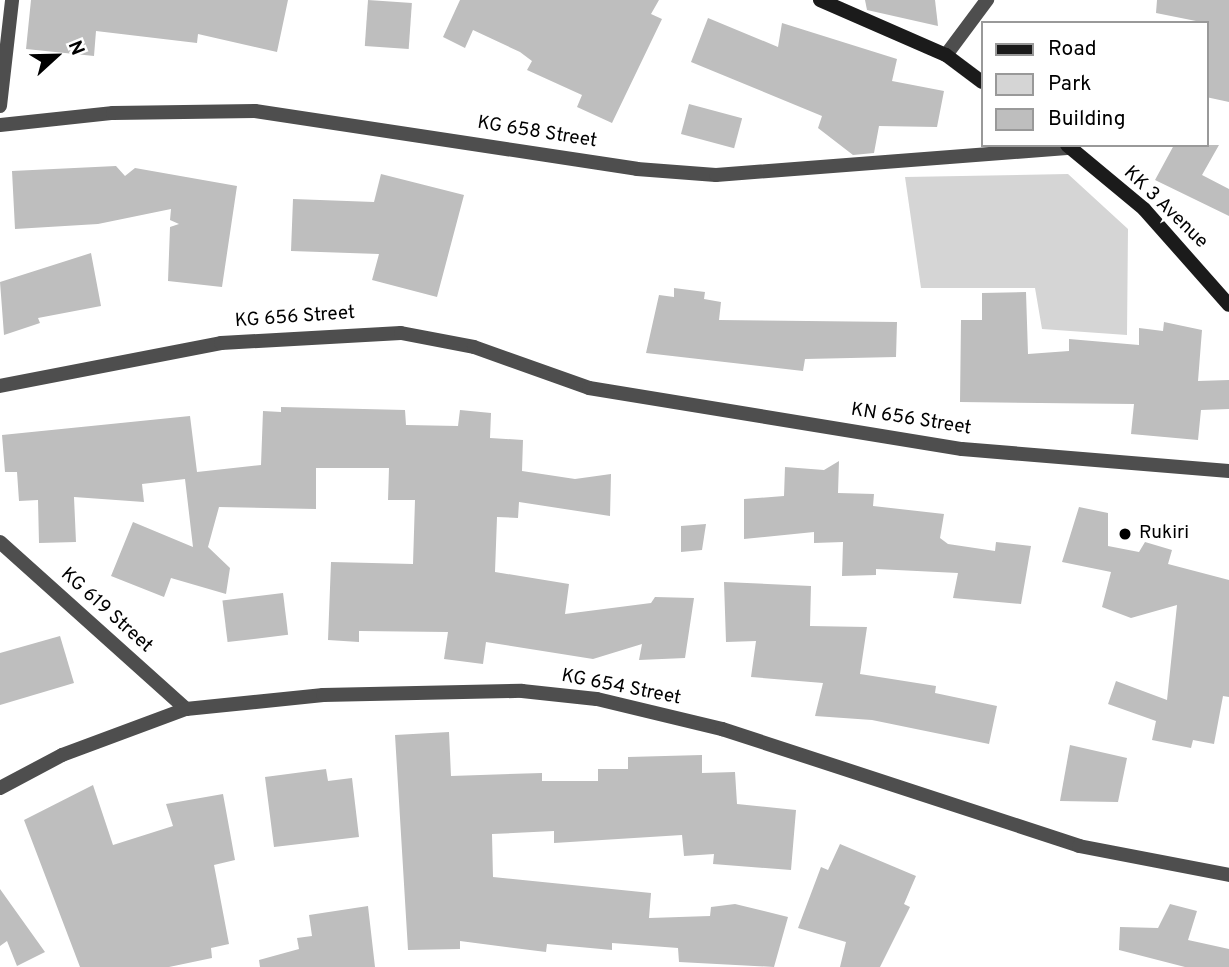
<!DOCTYPE html>
<html>
<head>
<meta charset="utf-8">
<style>
	body { margin:0 }
	#map { position:relative; width:1229px; height:967px; overflow:hidden; background:#fff; font-family:Overpass,sans-serif }
	div>[style] { position:absolute }
	[style*='--x'] { left:calc(var(--x)*1px); top:calc(var(--y)*1px); width:calc(var(--w)*1px); rotate:calc(var(--a)*1deg) }
	.green>* { inset:0; background:#d5d5d5 }
	.building>* { inset:0; background:#bebebe; transform-origin:0 0 }
	.street>* { height:14px; margin:-7px; padding:0 7px; transform-origin:7px; border-radius:7px; background:#4e4e4e }
	.secondary>* { height:14px; margin:-7px; padding:0 7px; transform-origin:7px; border-radius:7px; background:#1b1b1b }
	.dots>* { width:19px; height:19px; translate:-50% -50%; box-sizing:border-box; border:4px solid #fff; border-radius:50% }
	span { translate:-50% -50%; white-space:nowrap; text-align:center; line-height:1.15; -webkit-text-stroke:7px #fff; paint-order:stroke }
	.street-label { font-size:19px; color:#000 }
	.poi-label { font-size:19px; color:#000 }
	.left { translate:0 -50%; text-align:left }
	.legend { position:absolute; left:981px; top:21px; width:228px; height:126px; box-sizing:border-box; background:#fff; border:2px solid #999; margin:0; padding:9px 12px; list-style:none; font-size:21px; color:#000 }
	.legend li { display:flex; align-items:center; gap:14px; height:35px }
	.legend b { width:35px; border:2px solid #999 }
	.north { position:absolute; left:21px; top:21px; width:70px; height:70px; -webkit-text-stroke:5px #fff; paint-order:stroke; rotate:68deg; font-size:19px; font-weight:700; line-height:28px; text-align:center; color:#000 }
	.north::after { content:''; display:block; margin:auto; width:24px; height:32px; background:#000; clip-path:polygon(50% 0,100% 100%,50% 72%,0 100%) }
</style>
</head>
<body>
<div id="map">
	<div class="green">
		<i style="clip-path:polygon(1068px 174px,1128px 229px,1127px 335px,1042px 329px,1035px 288px,921px 288px,905px 177px)"></i>
	</div>
	<div class="building">
		<i style="clip-path:polygon(31px 0,288px 0,277px 52px,198px 34px,197px 43px,96px 31px,94px 56px,26px 49px)"></i>
		<i style="left:368px;top:0;width:44px;height:46px;rotate:4deg"></i>
		<i style="clip-path:polygon(460px 0,659px 0,651px 14px,662px 19px,612px 123px,577px 107px,582px 95px,527px 70px,532px 61px,520px 52px,473px 30px,465px 48px,443px 37px)"></i>
		<i style="clip-path:polygon(865px 0,935px 0,938px 26px,867px 10px)"></i>
		<i style="clip-path:polygon(1157px 0,1229px 0,1229px 102px,1206px 97px,1206px 23px,1156px 13px)"></i>
		<i style="clip-path:polygon(708px 18px,778px 47px,782px 23px,897px 59px,892px 81px,944px 91px,937px 127px,879px 126px,874px 153px,853px 155px,818px 128px,822px 116px,691px 62px)"></i>
		<i style="left:689px;top:104px;width:55px;height:31px;rotate:15deg"></i>
		<i style="clip-path:polygon(1174px 145px,1219px 145px,1202px 175px,1229px 189px,1229px 216px,1155px 180px)"></i>
		<i style="clip-path:polygon(116px 166px,125px 176px,135px 168px,237px 186px,222px 287px,168px 281px,170px 227px,179px 224px,170px 220px,171px 209px,98px 224px,15px 229px,12px 171px)"></i>
		<i style="clip-path:polygon(381px 174px,464px 195px,437px 297px,372px 280px,379px 254px,291px 251px,293px 199px,374px 202px)"></i>
		<i style="clip-path:polygon(91px 253px,101px 306px,38px 318px,40px 323px,4px 335px,0 282px)"></i>
		<i style="clip-path:polygon(674px 288px,705px 292px,704px 299px,721px 302px,719px 320px,897px 322px,896px 357px,805px 359px,803px 371px,646px 353px,659px 295px,674px 297px)"></i>
		<i style="clip-path:polygon(1026px 292px,1028px 354px,1069px 351px,1069px 339px,1139px 345px,1139px 328px,1163px 331px,1164px 322px,1202px 330px,1198px 381px,1229px 380px,1229px 409px,1201px 410px,1198px 440px,1131px 434px,1134px 404px,960px 402px,961px 320px,982px 320px,982px 293px)"></i>
		<i style="clip-path:polygon(281px 407px,405px 410px,406px 425px,458px 426px,460px 410px,491px 413px,490px 438px,523px 440px,522px 471px,575px 479px,611px 474px,610px 516px,519px 502px,518px 518px,497px 517px,495px 572px,569px 584px,565px 614px,651px 603px,655px 597px,694px 598px,685px 658px,639px 660px,642px 644px,593px 659px,486px 642px,483px 664px,444px 659px,448px 632px,359px 631px,359px 642px,328px 640px,331px 562px,413px 564px,415px 500px,388px 500px,389px 468px,316px 468px,316px 509px,219px 507px,208px 547px,230px 568px,226px 594px,171px 578px,164px 597px,111px 576px,133px 522px,193px 547px,185px 479px,142px 484px,144px 502px,74px 497px,76px 542px,39px 543px,38px 500px,19px 501px,17px 472px,5px 472px,2px 435px,190px 416px,197px 472px,261px 465px,263px 411px,281px 412px)"></i>
		<i style="clip-path:polygon(839px 461px,838px 493px,874px 494px,873px 506px,944px 514px,940px 538px,948px 544px,995px 551px,996px 542px,1031px 546px,1021px 604px,953px 598px,958px 573px,876px 569px,876px 575px,842px 576px,843px 542px,814px 543px,814px 532px,744px 539px,744px 499px,784px 496px,785px 467px,824px 470px)"></i>
		<i style="clip-path:polygon(1079px 507px,1108px 513px,1108px 546px,1139px 552px,1145px 542px,1172px 550px,1168px 564px,1229px 580px,1229px 697px,1223px 696px,1214px 744px,1193px 740px,1191px 748px,1152px 740px,1156px 721px,1108px 704px,1116px 681px,1167px 700px,1177px 605px,1131px 618px,1102px 607px,1111px 572px,1062px 562px)"></i>
		<i style="clip-path:polygon(706px 524px,702px 550px,681px 552px,681px 526px)"></i>
		<i style="clip-path:polygon(724px 582px,811px 586px,810px 626px,867px 627px,860px 674px,936px 686px,935px 693px,997px 706px,989px 744px,872px 720px,815px 716px,823px 683px,751px 677px,756px 641px,726px 642px)"></i>
		<i style="left:283px;top:593px;width:42px;height:61px;rotate:83deg"></i>
		<i style="clip-path:polygon(60px 636px,74px 683px,0 705px,0 653px)"></i>
		<i style="clip-path:polygon(449px 732px,451px 776px,542px 773px,542px 781px,598px 781px,598px 769px,628px 769px,628px 757px,702px 755px,702px 773px,735px 772px,737px 804px,796px 810px,791px 870px,713px 864px,714px 854px,684px 856px,682px 835px,554px 843px,554px 831px,492px 834px,493px 877px,651px 893px,649px 918px,710px 916px,711px 907px,735px 904px,788px 917px,774px 967px,679px 962px,678px 948px,612px 943px,612px 950px,547px 944px,546px 952px,460px 941px,460px 949px,408px 950px,395px 735px)"></i>
		<i style="clip-path:polygon(1070px 745px,1127px 758px,1118px 802px,1060px 801px)"></i>
		<i style="clip-path:polygon(326px 769px,328px 781px,352px 778px,359px 837px,274px 847px,265px 777px)"></i>
		<i style="clip-path:polygon(93px 785px,113px 845px,173px 826px,166px 804px,223px 794px,235px 860px,214px 865px,229px 944px,211px 948px,212px 958px,169px 967px,80px 967px,24px 820px)"></i>
		<i style="clip-path:polygon(840px 844px,916px 876px,904px 904px,910px 907px,880px 967px,840px 967px,846px 942px,798px 928px,821px 867px,828px 870px)"></i>
		<i style="clip-path:polygon(0 889px,45px 952px,17px 966px,7px 941px,0 946px)"></i>
		<i style="clip-path:polygon(1170px 904px,1197px 911px,1188px 940px,1229px 949px,1229px 967px,1185px 967px,1119px 950px,1120px 927px,1158px 928px)"></i>
		<i style="clip-path:polygon(368px 906px,375px 967px,260px 967px,259px 960px,299px 949px,297px 938px,312px 936px,309px 915px)"></i>
	</div>
	<div class="street">
		<i style="--x:946;--y:55;--w:69;--a:-53.3"></i>
		<i style="--x:0;--y:106;--w:107;--a:-83.5"></i>
		<i style="--x:0;--y:125;--w:114;--a:-6.1"></i>
		<i style="--x:113;--y:113;--w:142;--a:-0.8"></i>
		<i style="--x:255;--y:111;--w:386;--a:8.6"></i>
		<i style="--x:637;--y:169;--w:79;--a:4.3"></i>
		<i style="--x:716;--y:175;--w:355;--a:-4.4"></i>
		<i style="--x:0;--y:386;--w:225;--a:-11"></i>
		<i style="--x:221;--y:343;--w:180;--a:-3.2"></i>
		<i style="--x:401;--y:333;--w:74;--a:10.9"></i>
		<i style="--x:474;--y:347;--w:122;--a:19.6"></i>
		<i style="--x:589;--y:388;--w:378;--a:9.3"></i>
		<i style="--x:962;--y:449;--w:268;--a:4.7"></i>
		<i style="--x:0;--y:542;--w:250;--a:41.9"></i>
		<i style="--x:0;--y:788;--w:70;--a:-28"></i>
		<i style="--x:62;--y:755;--w:132;--a:-20.4"></i>
		<i style="--x:186;--y:709;--w:138;--a:-5.8"></i>
		<i style="--x:323;--y:695;--w:199;--a:-1.2"></i>
		<i style="--x:522;--y:691;--w:75;--a:6.1"></i>
		<i style="--x:597;--y:699;--w:129;--a:13.5"></i>
		<i style="--x:722;--y:729;--w:376;--a:18.1"></i>
		<i style="--x:1079;--y:846;--w:153;--a:10.9"></i>
	</div>
	<div class="secondary">
		<i style="--x:820;--y:0;--w:137;--a:23.6"></i>
		<i style="--x:946;--y:55;--w:45;--a:36.9"></i>
		<i style="--x:1067;--y:145;--w:100;--a:39.7"></i>
		<i style="--x:1144;--y:209;--w:128;--a:48.5"></i>
	</div>
	<div class="dots">
		<i style="left:1125px;top:534px;background:#000"></i>
	</div>
	<div class="street-label">
		<span style="left:537px;top:133px;rotate:9deg">KG 658 Street</span>
		<span style="left:1165px;top:208px;rotate:44deg">KK 3 Avenue</span>
		<span style="left:295px;top:318px;rotate:-4deg">KG 656 Street</span>
		<span style="left:911px;top:420px;rotate:9deg">KN 656 Street</span>
		<span style="left:106px;top:611px;rotate:42deg">KG 619 Street</span>
		<span style="left:621px;top:688px;rotate:11deg">KG 654 Street</span>
	</div>
	<div class="poi-label">
		<span class="left" style="left:1139px;top:534px">Rukiri</span>
	</div>
	<ul class="legend">
	<li><b style="height:9px;background:#1b1b1b"></b>Road</li>
	<li><b style="height:19px;background:#d5d5d5"></b>Park</li>
	<li><b style="height:19px;background:#bebebe"></b>Building</li>
	</ul>
	<div class="north">N</div>
</div>
</body>
</html>
